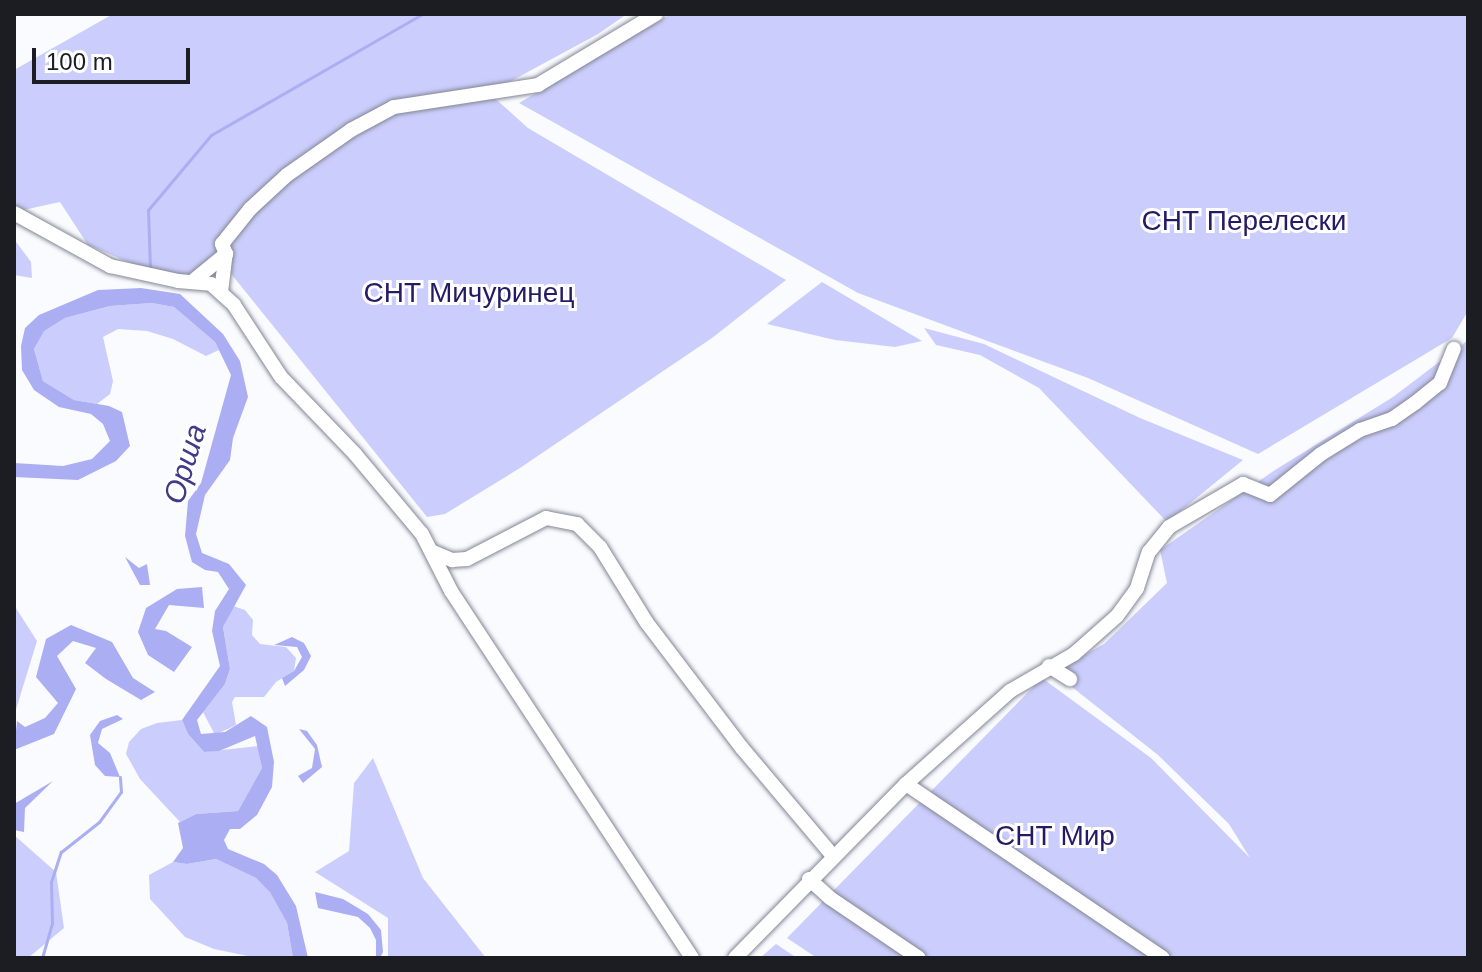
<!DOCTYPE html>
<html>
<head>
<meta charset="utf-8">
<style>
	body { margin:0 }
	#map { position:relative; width:1482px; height:972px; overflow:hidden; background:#fafbfe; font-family:Arial,sans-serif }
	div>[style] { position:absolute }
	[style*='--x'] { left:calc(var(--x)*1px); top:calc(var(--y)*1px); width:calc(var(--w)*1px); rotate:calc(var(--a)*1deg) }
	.green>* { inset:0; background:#cbcefc }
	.water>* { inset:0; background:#abaef2 }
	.stream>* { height:3px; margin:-1.5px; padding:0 1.5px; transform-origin:1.5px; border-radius:1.5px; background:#abaef2 }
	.roads { filter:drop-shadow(0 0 2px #838595) drop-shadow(0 0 2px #838595) }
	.minor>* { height:14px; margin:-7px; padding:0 7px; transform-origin:7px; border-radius:7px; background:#fff }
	span { translate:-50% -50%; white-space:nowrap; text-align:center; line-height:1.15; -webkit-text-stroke:6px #fff; paint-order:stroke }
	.park-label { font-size:28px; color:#251a66 }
	.water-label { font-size:30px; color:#3f3a89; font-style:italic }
	.frame { position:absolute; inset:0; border:16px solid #1c1d23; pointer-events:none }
	.scale { position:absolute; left:32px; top:48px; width:158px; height:36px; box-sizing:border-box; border:4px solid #1c1d23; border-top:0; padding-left:10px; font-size:24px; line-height:28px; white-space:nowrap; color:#1c1d23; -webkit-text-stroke:6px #fff; paint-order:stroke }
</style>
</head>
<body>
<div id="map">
	<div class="green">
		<i style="clip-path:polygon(113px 14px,627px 14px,598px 34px,489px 93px,528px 128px,786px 280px,712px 338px,520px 468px,445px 514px,427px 517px,224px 265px,178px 283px,88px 245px,60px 202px,14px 212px,14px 70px)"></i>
		<i style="clip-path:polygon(671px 14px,1468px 14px,1468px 311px,1452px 338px,1258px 454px,1088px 378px,858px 293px,519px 103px)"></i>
		<i style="clip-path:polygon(14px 239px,31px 262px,32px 278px,14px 275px)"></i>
		<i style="clip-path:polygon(822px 282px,922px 341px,895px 347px,835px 340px,767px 324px)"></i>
		<i style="clip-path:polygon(152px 303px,174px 307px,215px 342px,219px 350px,206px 356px,173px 339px,147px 331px,118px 329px,103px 337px,113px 381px,110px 394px,97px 404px,74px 400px,43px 381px,34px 349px,43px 331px,65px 318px,110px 306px)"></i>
		<i style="clip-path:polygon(924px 328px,984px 344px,1140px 418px,1243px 460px,1167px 522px,1039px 388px,980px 355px,936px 345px)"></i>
		<i style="clip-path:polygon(1468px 340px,1468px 958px,817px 958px,787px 938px,1042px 678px,1151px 758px,1250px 858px,1229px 824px,1158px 755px,1053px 672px,1104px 644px,1167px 583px,1160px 550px,1275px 470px,1393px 397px)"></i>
		<i style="clip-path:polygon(14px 605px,37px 641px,14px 716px)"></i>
		<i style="clip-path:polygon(233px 606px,245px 610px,253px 620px,252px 635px,260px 644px,286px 647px,296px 658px,294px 671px,276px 682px,264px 697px,235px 697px,232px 702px,236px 725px,215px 735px,203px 712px,225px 684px,230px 669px,223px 627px)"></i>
		<i style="clip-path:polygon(182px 720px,188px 734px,204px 752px,258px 746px,262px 768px,238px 811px,196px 814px,180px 822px,140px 779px,126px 754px,129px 742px,141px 729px,157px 723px)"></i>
		<i style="clip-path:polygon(373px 758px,423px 878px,486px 958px,388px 958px,388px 918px,315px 872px,349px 851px,354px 783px)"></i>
		<i style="clip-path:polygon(14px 835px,56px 872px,64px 928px,28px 958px,14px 958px)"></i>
		<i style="clip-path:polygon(216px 859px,256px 878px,270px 891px,287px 923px,293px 958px,257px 958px,214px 949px,185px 937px,150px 899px,149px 875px,173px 862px,187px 864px)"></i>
		<i style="clip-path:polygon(776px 944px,797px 958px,760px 958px)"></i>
	</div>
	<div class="water">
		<i style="clip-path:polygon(141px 288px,180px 294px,223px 334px,240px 361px,248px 397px,233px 438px,230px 460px,205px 495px,196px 534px,202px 553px,229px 564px,246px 585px,223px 627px,230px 669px,225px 684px,197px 720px,201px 734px,225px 732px,251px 716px,267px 727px,274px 762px,272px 787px,257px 815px,240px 829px,230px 829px,224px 840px,228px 849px,264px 864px,277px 875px,296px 906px,308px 958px,293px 958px,287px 923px,270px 892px,256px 878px,216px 859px,187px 864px,173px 862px,183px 848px,178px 823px,196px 814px,238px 811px,262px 768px,255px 736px,219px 751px,204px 752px,188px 734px,182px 720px,220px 666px,212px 631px,215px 611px,229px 589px,218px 572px,205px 570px,192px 562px,185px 536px,188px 501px,201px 483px,231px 375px,215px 342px,174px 307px,152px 303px,110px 306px,65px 318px,44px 331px,34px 349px,43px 381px,74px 400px,109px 406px,122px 412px,130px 446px,116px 461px,78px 480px,14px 477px,14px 463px,63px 466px,92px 459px,110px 441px,103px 424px,91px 414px,59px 407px,34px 390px,22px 370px,21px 346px,25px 328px,39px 315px,98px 290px)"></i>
		<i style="clip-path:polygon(125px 557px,139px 568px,147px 564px,150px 585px,140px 585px)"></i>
		<i style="clip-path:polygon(202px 587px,204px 608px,169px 605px,155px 629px,166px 631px,192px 647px,174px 672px,148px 655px,138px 632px,146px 608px,177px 589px)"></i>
		<i style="clip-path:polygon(71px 625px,112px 642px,133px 678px,155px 692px,141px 700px,106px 679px,85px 663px,96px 648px,73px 641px,57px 656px,76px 689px,54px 734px,14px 750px,17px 721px,25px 727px,45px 718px,58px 703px,36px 677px,46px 639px)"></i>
		<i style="clip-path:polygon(292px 637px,304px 643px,311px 656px,304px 670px,285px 686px,282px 678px,294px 671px,302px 657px,297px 647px,274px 645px)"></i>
		<i style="clip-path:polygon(117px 715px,123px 719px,102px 729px,98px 743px,110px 753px,120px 777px,105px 776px,95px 765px,90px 735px,100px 721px)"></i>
		<i style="clip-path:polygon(299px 729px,307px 731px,317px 745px,322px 767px,303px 783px,298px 776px,312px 768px,315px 749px)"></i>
		<i style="clip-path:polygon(53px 781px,25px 808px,24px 832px,14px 830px,14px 804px)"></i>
		<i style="clip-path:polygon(315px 892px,343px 899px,368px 914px,381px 930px,383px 952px,380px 958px,376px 958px,376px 940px,370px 928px,358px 917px,318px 908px)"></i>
	</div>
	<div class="stream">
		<i style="--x:150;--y:269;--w:59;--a:-91.9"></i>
		<i style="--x:148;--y:210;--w:98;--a:-50"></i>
		<i style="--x:211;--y:135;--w:243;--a:-29.8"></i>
		<i style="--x:42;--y:958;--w:36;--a:-74"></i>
		<i style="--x:52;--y:923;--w:41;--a:-91.4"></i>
		<i style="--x:51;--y:882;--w:32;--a:-72"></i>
		<i style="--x:61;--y:852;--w:48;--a:-38.3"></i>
		<i style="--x:99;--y:822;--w:37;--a:-54"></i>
		<i style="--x:121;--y:792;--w:15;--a:-94"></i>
	</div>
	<div class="roads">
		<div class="minor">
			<i style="--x:14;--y:213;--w:110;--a:28.9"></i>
			<i style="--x:110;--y:266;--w:70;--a:12.4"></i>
			<i style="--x:178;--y:281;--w:33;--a:5"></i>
			<i style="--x:211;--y:284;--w:31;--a:42"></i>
			<i style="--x:234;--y:305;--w:86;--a:56.9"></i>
			<i style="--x:281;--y:377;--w:107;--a:46.1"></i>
			<i style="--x:355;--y:454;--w:104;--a:50.1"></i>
			<i style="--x:422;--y:534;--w:64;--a:63"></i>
			<i style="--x:451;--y:591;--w:439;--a:56.7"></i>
			<i style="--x:193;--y:281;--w:43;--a:-39.3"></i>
			<i style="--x:226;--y:254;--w:11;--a:-112"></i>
			<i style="--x:222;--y:244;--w:45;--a:-51.3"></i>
			<i style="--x:250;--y:209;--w:50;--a:-42.6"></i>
			<i style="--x:287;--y:175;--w:78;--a:-35.1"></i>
			<i style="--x:351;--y:130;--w:49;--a:-28.1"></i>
			<i style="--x:394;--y:107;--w:146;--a:-8.7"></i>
			<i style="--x:538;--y:85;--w:138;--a:-31"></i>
			<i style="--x:221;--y:292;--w:38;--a:-83"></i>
			<i style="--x:433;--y:552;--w:21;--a:23"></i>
			<i style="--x:452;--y:560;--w:15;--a:-4"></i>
			<i style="--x:467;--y:559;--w:89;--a:-27.4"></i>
			<i style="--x:546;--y:518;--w:32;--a:11"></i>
			<i style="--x:577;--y:524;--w:33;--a:45"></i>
			<i style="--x:600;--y:547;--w:89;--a:58.3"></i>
			<i style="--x:647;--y:623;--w:157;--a:52.8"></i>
			<i style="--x:742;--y:748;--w:141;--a:49.9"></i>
			<i style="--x:1049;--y:666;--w:25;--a:32"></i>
			<i style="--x:906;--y:784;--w:310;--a:34.1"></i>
			<i style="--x:809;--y:879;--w:28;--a:42"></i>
			<i style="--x:830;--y:898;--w:107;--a:34"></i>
			<i style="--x:735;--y:958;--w:244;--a:-45.5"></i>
			<i style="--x:906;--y:784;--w:140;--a:-41.8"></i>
			<i style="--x:1010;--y:691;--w:74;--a:-30"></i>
			<i style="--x:1074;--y:654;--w:57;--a:-41.5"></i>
			<i style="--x:1117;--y:616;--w:34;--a:-54"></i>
			<i style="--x:1137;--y:588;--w:38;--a:-72"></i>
			<i style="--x:1149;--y:552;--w:32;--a:-51"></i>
			<i style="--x:1169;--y:527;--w:86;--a:-30.2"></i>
			<i style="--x:1243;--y:484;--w:29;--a:22"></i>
			<i style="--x:1270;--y:495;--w:65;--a:-38.8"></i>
			<i style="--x:1321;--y:454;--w:46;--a:-31.6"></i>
			<i style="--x:1360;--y:430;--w:34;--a:-19"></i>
			<i style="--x:1392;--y:419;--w:28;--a:-35"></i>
			<i style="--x:1415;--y:403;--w:32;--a:-39"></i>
			<i style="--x:1440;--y:383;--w:37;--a:-68"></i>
		</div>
	</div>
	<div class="park-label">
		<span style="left:1244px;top:221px">СНТ Перелески</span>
		<span style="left:469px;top:293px">СНТ Мичуринец</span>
		<span style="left:1055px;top:836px">СНТ Мир</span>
	</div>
	<div class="water-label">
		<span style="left:185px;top:464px;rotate:-73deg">Орша</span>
	</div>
	<div class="frame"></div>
	<div class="scale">100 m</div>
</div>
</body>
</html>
